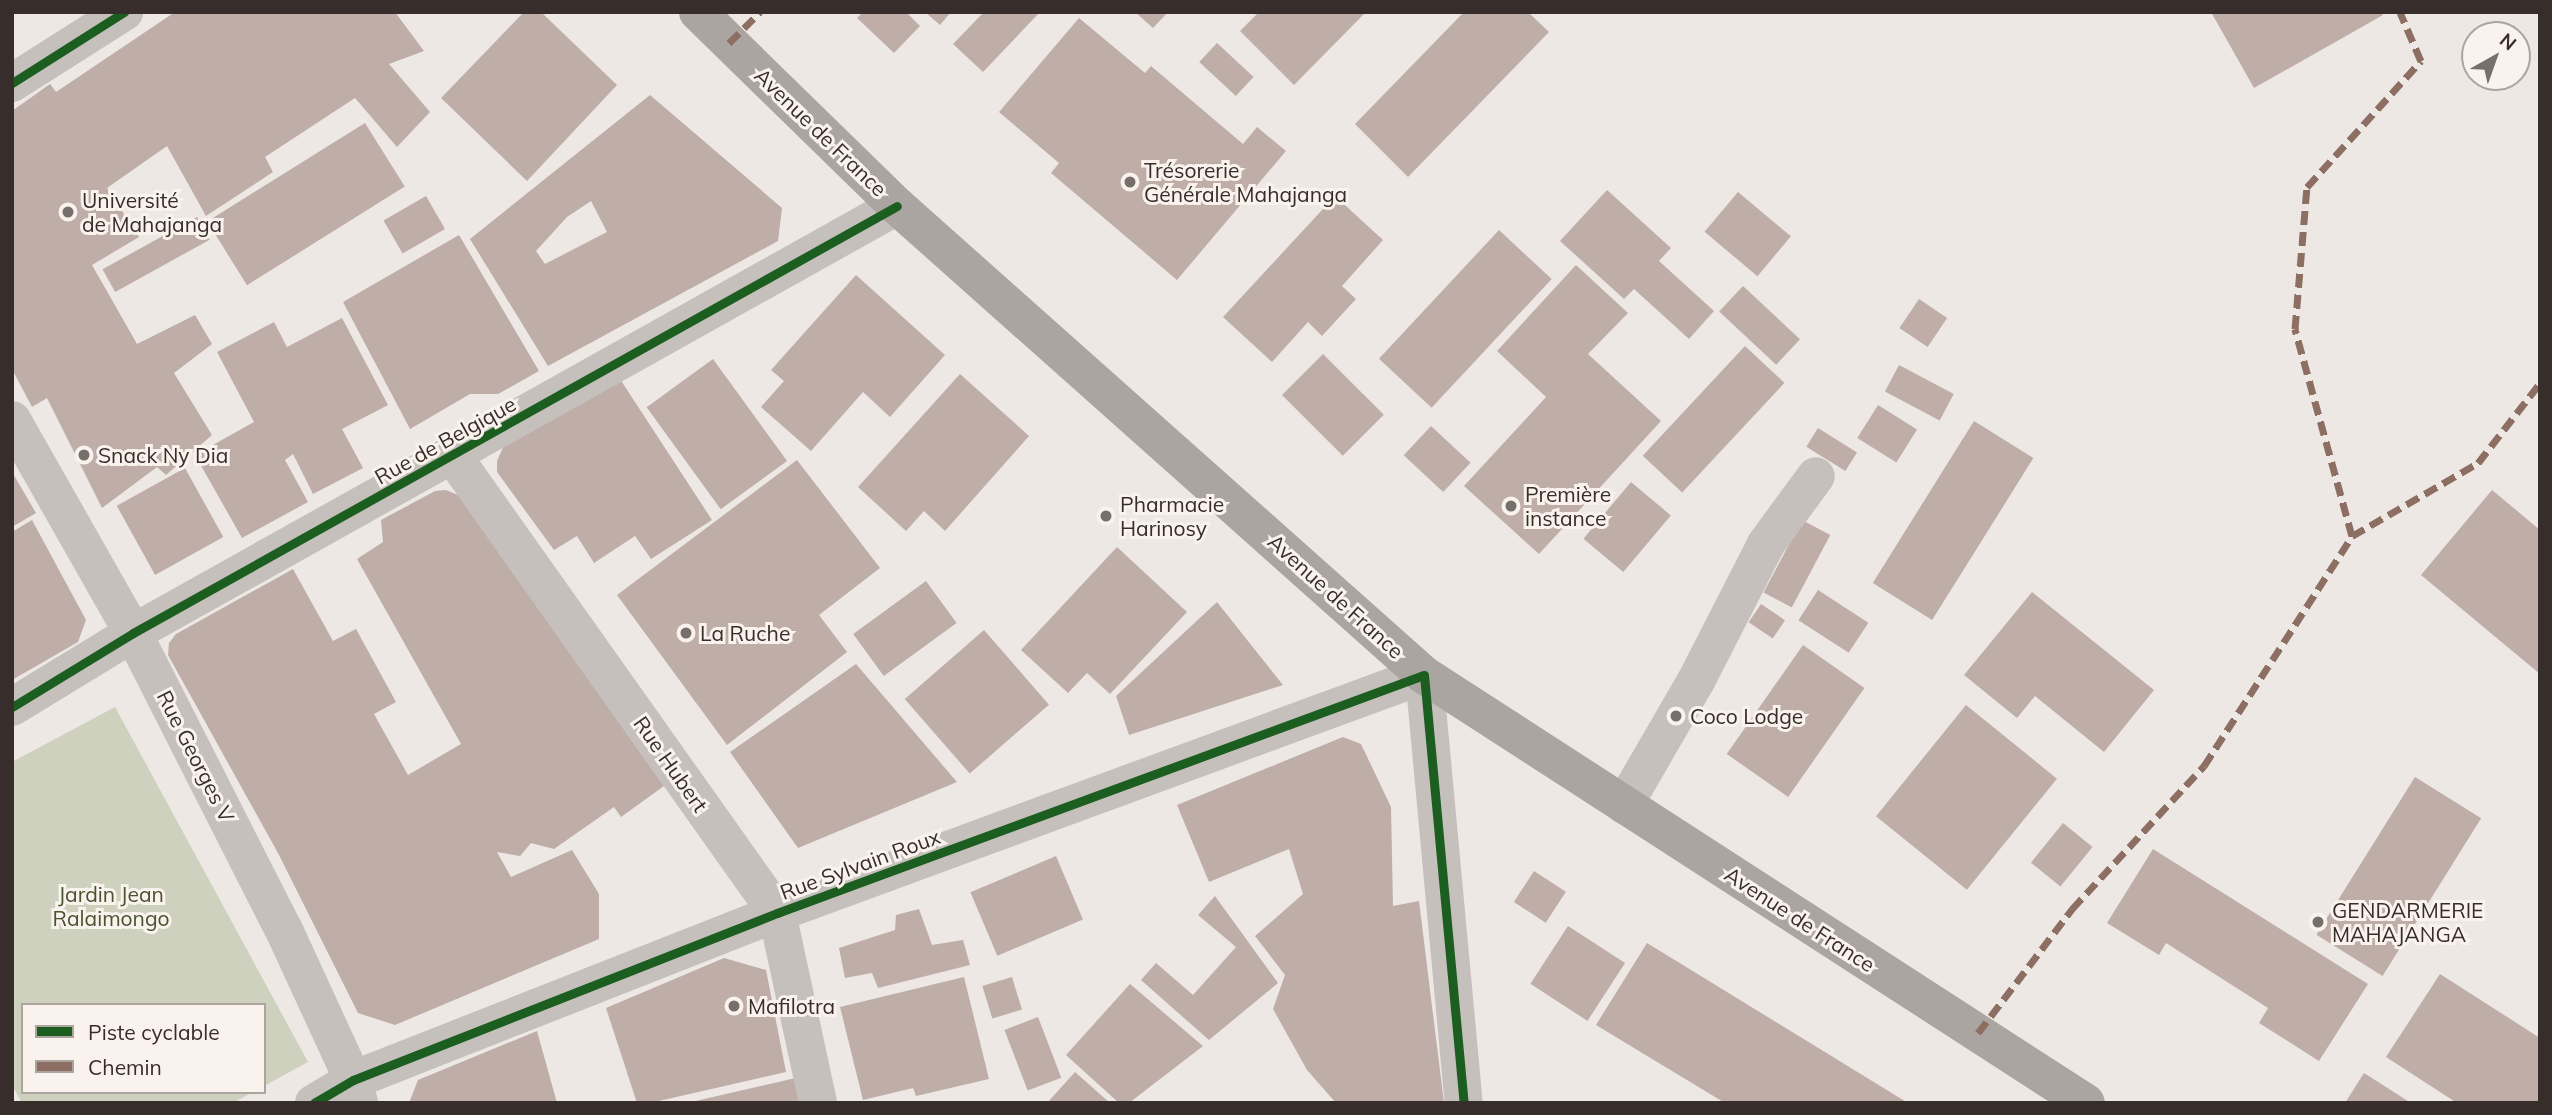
<!DOCTYPE html>
<html>
<head>
<meta charset="utf-8">
<style>
	body { margin:0 }
	#map { position:relative; width:2552px; height:1115px; overflow:hidden; background:#ede8e4; font-family:Mulish,sans-serif }
	div>[style] { position:absolute }
	[style*='--x'] { left:calc(var(--x)*1px); top:calc(var(--y)*1px); width:calc(var(--w)*1px); rotate:calc(var(--a)*1deg) }
	.green>* { inset:0; background:#cfd1bf }
	.building>* { inset:0; background:#bfada8; transform-origin:0 0 }
	.minor>* { height:38px; margin:-19px; padding:0 19px; transform-origin:19px; border-radius:19px; background:#c6c0bd }
	.major>* { height:38px; margin:-19px; padding:0 19px; transform-origin:19px; border-radius:19px; background:#aba5a2 }
	.quiet>* { height:7px; margin-top:-3.5px; transform-origin:0; background:repeating-linear-gradient(90deg,#8d6e63 0 14px,transparent 0 21px) }
	.cycleway>* { height:9px; margin:-4.5px; padding:0 4.5px; transform-origin:4.5px; border-radius:4.5px; background:#1b5e20 }
	.dots>* { width:19px; height:19px; translate:-50% -50%; box-sizing:border-box; border:4px solid #f9f2ed; border-radius:50% }
	span { translate:-50% -50%; white-space:nowrap; text-align:center; line-height:1.15; -webkit-text-stroke:6px #f9f2ed; paint-order:stroke }
	.street-label { font-size:21px; color:#372e2b }
	.poi-label { font-size:21px; color:#372e2b }
	.left { translate:0 -50%; text-align:left }
	.park-label { font-size:21px; color:#495331 }
	.frame { position:absolute; inset:0; border:14px solid #372e2b; pointer-events:none }
	.legend { position:absolute; left:21px; top:1003px; width:245px; height:91px; box-sizing:border-box; background:#f9f2ed; border:2px solid #aba49f; margin:0; padding:9px 12px; list-style:none; font-size:21px; color:#372e2b }
	.legend li { display:flex; align-items:center; gap:14px; height:35px }
	.legend b { width:35px; border:2px solid #aba49f }
	.north { position:absolute; left:2461px; top:21px; width:70px; height:70px; box-sizing:border-box; background:#f9f2ed; border:2px solid #aba49f; border-radius:50%; rotate:40deg; font-size:19px; font-weight:700; line-height:28px; text-align:center; color:#372e2b }
	.north::after { content:''; display:block; margin:auto; width:24px; height:32px; background:#776f6c; clip-path:polygon(50% 0,100% 100%,50% 72%,0 100%) }
</style>
</head>
<body>
<div id="map">
	<div class="green">
		<i style="clip-path:polygon(115px 707px,308px 1062px,264px 1086px,264px 1005px,23px 1005px,23px 1092px,253px 1092px,233px 1103px,22px 1103px,12px 1085px,12px 762px)"></i>
	</div>
	<div class="building">
		<i style="clip-path:polygon(175px 12px,395px 12px,424px 51px,389px 64px,430px 112px,397px 147px,355px 98px,265px 157px,273px 172px,206px 216px,167px 146px,107px 188px,139px 237px,92px 265px,137px 344px,195px 315px,212px 344px,174px 373px,212px 435px,166px 475px,157px 467px,102px 508px,47px 398px,32px 407px,12px 369px,12px 111px,50px 84px,56px 92px)"></i>
		<i style="clip-path:polygon(524px 12px,541px 12px,617px 85px,527px 181px,441px 98px)"></i>
		<i style="clip-path:polygon(863px 12px,906px 12px,920px 26px,894px 53px,857px 18px)"></i>
		<i style="clip-path:polygon(925px 12px,951px 12px,940px 25px)"></i>
		<i style="clip-path:polygon(984px 12px,1040px 12px,983px 72px,953px 44px)"></i>
		<i style="clip-path:polygon(1135px 12px,1168px 12px,1153px 28px)"></i>
		<i style="clip-path:polygon(1259px 12px,1366px 12px,1294px 85px,1240px 31px)"></i>
		<i style="clip-path:polygon(1464px 12px,1528px 12px,1549px 32px,1408px 177px,1355px 124px)"></i>
		<i style="clip-path:polygon(2211px 12px,2381px 12px,2383px 15px,2254px 88px)"></i>
		<i style="clip-path:polygon(1079px 18px,1145px 73px,1151px 66px,1243px 144px,1257px 127px,1286px 151px,1177px 280px,1051px 173px,1059px 163px,999px 112px)"></i>
		<i style="left:1217px;top:43px;width:50px;height:26px;rotate:43deg"></i>
		<i style="clip-path:polygon(evenodd,650px 95px,782px 208px,778px 241px,548px 366px,470px 239px,650px 95px,591px 201px,607px 232px,545px 264px,536px 251px,567px 217px,591px 201px)"></i>
		<i style="left:365px;top:123px;width:75px;height:186px;rotate:58deg"></i>
		<i style="clip-path:polygon(1607px 190px,1671px 248px,1659px 261px,1714px 311px,1689px 339px,1634px 289px,1624px 299px,1560px 241px)"></i>
		<i style="left:1738px;top:192px;width:69px;height:52px;rotate:40deg"></i>
		<i style="left:426px;top:196px;width:38px;height:49px;rotate:60deg"></i>
		<i style="clip-path:polygon(1335px 196px,1383px 240px,1342px 286px,1356px 299px,1322px 336px,1308px 322px,1272px 362px,1223px 317px)"></i>
		<i style="left:197px;top:217px;width:26px;height:108px;rotate:61deg"></i>
		<i style="left:1499px;top:230px;width:72px;height:176px;rotate:43deg"></i>
		<i style="clip-path:polygon(459px 235px,539px 371px,498px 394px,470px 394px,410px 429px,343px 302px)"></i>
		<i style="clip-path:polygon(1576px 265px,1628px 313px,1588px 354px,1661px 421px,1539px 554px,1464px 486px,1546px 397px,1497px 351px)"></i>
		<i style="clip-path:polygon(856px 275px,945px 355px,890px 417px,863px 392px,811px 451px,761px 407px,784px 381px,771px 370px)"></i>
		<i style="left:1743px;top:286px;width:78px;height:35px;rotate:43deg"></i>
		<i style="left:1919px;top:299px;width:34px;height:35px;rotate:34deg"></i>
		<i style="clip-path:polygon(342px 318px,388px 405px,342px 429px,363px 468px,313px 494px,293px 454px,285px 460px,308px 502px,242px 538px,195px 455px,254px 422px,217px 352px,274px 322px,287px 347px)"></i>
		<i style="left:1745px;top:346px;width:54px;height:150px;rotate:43deg"></i>
		<i style="left:1323px;top:354px;width:86px;height:58px;rotate:45deg"></i>
		<i style="left:713px;top:359px;width:126px;height:82px;rotate:54deg"></i>
		<i style="left:1899px;top:365px;width:62px;height:30px;rotate:28deg"></i>
		<i style="clip-path:polygon(960px 374px,1029px 436px,945px 531px,924px 511px,906px 531px,858px 487px)"></i>
		<i style="clip-path:polygon(618px 376px,712px 520px,651px 559px,635px 536px,594px 563px,577px 536px,554px 550px,497px 472px,497px 461px,505px 443px)"></i>
		<i style="left:1878px;top:405px;width:46px;height:39px;rotate:32deg"></i>
		<i style="left:1974px;top:421px;width:70px;height:191px;rotate:32deg"></i>
		<i style="left:1431px;top:426px;width:54px;height:40px;rotate:43deg"></i>
		<i style="left:1818px;top:428px;width:46px;height:22px;rotate:32deg"></i>
		<i style="clip-path:polygon(797px 460px,880px 568px,819px 615px,847px 652px,727px 745px,617px 595px)"></i>
		<i style="left:185px;top:468px;width:79px;height:78px;rotate:61deg"></i>
		<i style="clip-path:polygon(12px 472px,36px 513px,12px 527px)"></i>
		<i style="left:1631px;top:482px;width:52px;height:74px;rotate:40deg"></i>
		<i style="clip-path:polygon(446px 490px,458px 495px,664px 786px,621px 817px,614px 807px,554px 849px,531px 843px,520px 856px,497px 852px,511px 877px,572px 850px,599px 894px,599px 939px,395px 1025px,358px 1013px,278px 853px,168px 655px,169px 643px,176px 634px,293px 569px,333px 641px,356px 629px,396px 702px,374px 714px,408px 775px,461px 744px,357px 559px,383px 542px,381px 520px,435px 491px)"></i>
		<i style="clip-path:polygon(2492px 490px,2540px 530px,2540px 674px,2421px 575px)"></i>
		<i style="clip-path:polygon(32px 520px,86px 620px,78px 642px,12px 680px,12px 532px)"></i>
		<i style="left:1802px;top:520px;width:32px;height:82px;rotate:28deg"></i>
		<i style="clip-path:polygon(1117px 547px,1187px 612px,1110px 694px,1087px 673px,1068px 693px,1021px 650px)"></i>
		<i style="left:926px;top:581px;width:52px;height:90px;rotate:54deg"></i>
		<i style="left:1818px;top:590px;width:60px;height:36px;rotate:33deg"></i>
		<i style="clip-path:polygon(2032px 592px,2154px 690px,2104px 752px,2035px 696px,2017px 718px,1964px 675px)"></i>
		<i style="clip-path:polygon(1217px 602px,1283px 685px,1129px 735px,1116px 696px)"></i>
		<i style="left:1761px;top:604px;width:29px;height:22px;rotate:34deg"></i>
		<i style="left:984px;top:630px;width:99px;height:105px;rotate:49deg"></i>
		<i style="left:1803px;top:645px;width:75px;height:133px;rotate:35deg"></i>
		<i style="clip-path:polygon(856px 664px,957px 782px,798px 848px,730px 752px)"></i>
		<i style="left:1966px;top:705px;width:117px;height:143px;rotate:39deg"></i>
		<i style="clip-path:polygon(1343px 737px,1361px 744px,1391px 807px,1393px 906px,1419px 901px,1444px 1103px,1336px 1103px,1307px 1070px,1273px 1009px,1285px 975px,1255px 936px,1303px 894px,1289px 849px,1209px 882px,1177px 805px)"></i>
		<i style="left:2415px;top:777px;width:78px;height:186px;rotate:32deg"></i>
		<i style="left:2063px;top:823px;width:38px;height:51px;rotate:39deg"></i>
		<i style="clip-path:polygon(2153px 849px,2368px 984px,2319px 1061px,2259px 1023px,2268px 1008px,2166px 943px,2159px 955px,2107px 923px)"></i>
		<i style="left:1056px;top:856px;width:69px;height:93px;rotate:67deg"></i>
		<i style="left:1534px;top:871px;width:38px;height:37px;rotate:33deg"></i>
		<i style="clip-path:polygon(1215px 896px,1278px 983px,1209px 1040px,1141px 980px,1156px 963px,1193px 995px,1236px 947px,1198px 915px)"></i>
		<i style="clip-path:polygon(919px 909px,932px 945px,963px 940px,970px 965px,878px 988px,872px 973px,845px 978px,839px 948px,895px 930px,896px 915px)"></i>
		<i style="left:1568px;top:926px;width:68px;height:69px;rotate:33deg"></i>
		<i style="clip-path:polygon(1647px 943px,1908px 1103px,1725px 1103px,1596px 1025px)"></i>
		<i style="clip-path:polygon(724px 958px,766px 970px,786px 1072px,650px 1103px,637px 1103px,606px 1008px)"></i>
		<i style="clip-path:polygon(2440px 974px,2540px 1038px,2538px 1103px,2457px 1103px,2386px 1057px)"></i>
		<i style="clip-path:polygon(964px 977px,989px 1079px,916px 1096px,913px 1088px,863px 1100px,840px 1007px)"></i>
		<i style="left:1012px;top:977px;width:34px;height:31px;rotate:73deg"></i>
		<i style="clip-path:polygon(1130px 984px,1203px 1046px,1129px 1103px,1119px 1103px,1066px 1055px)"></i>
		<i style="left:1038px;top:1017px;width:65px;height:36px;rotate:69deg"></i>
		<i style="clip-path:polygon(537px 1031px,557px 1103px,409px 1103px,418px 1080px)"></i>
		<i style="clip-path:polygon(1075px 1072px,1110px 1103px,1047px 1103px)"></i>
		<i style="clip-path:polygon(2364px 1073px,2411px 1103px,2345px 1103px)"></i>
		<i style="clip-path:polygon(800px 1077px,807px 1103px,691px 1103px,691px 1102px)"></i>
	</div>
	<div class="minor">
		<i style="--x:12;--y:83;--w:133;--a:-32.4"></i>
		<i style="--x:12;--y:420;--w:245;--a:60.4"></i>
		<i style="--x:133;--y:633;--w:333;--a:63.1"></i>
		<i style="--x:284;--y:930;--w:165;--a:65.3"></i>
		<i style="--x:353;--y:1080;--w:24;--a:75"></i>
		<i style="--x:453;--y:456;--w:560;--a:54.66"></i>
		<i style="--x:777;--y:913;--w:194;--a:77.8"></i>
		<i style="--x:12;--y:707;--w:142;--a:-31.4"></i>
		<i style="--x:133;--y:633;--w:875;--a:-29.2"></i>
		<i style="--x:1624;--y:805;--w:143;--a:-59.9"></i>
		<i style="--x:1696;--y:681;--w:154;--a:-62.9"></i>
		<i style="--x:1766;--y:544;--w:84;--a:-53.7"></i>
		<i style="--x:314;--y:1103;--w:45;--a:-30.5"></i>
		<i style="--x:353;--y:1080;--w:456;--a:-21.5"></i>
		<i style="--x:777;--y:913;--w:689;--a:-20.2"></i>
		<i style="--x:1424;--y:675;--w:430;--a:84.7"></i>
	</div>
	<div class="major">
		<i style="--x:698;--y:12;--w:278;--a:44.3"></i>
		<i style="--x:897;--y:206;--w:705;--a:41.67"></i>
		<i style="--x:1424;--y:675;--w:788;--a:32.88"></i>
	</div>
	<div class="quiet">
		<i style="--x:729;--y:43;--w:44;--a:-45"></i>
		<i style="--x:2352;--y:536;--w:146;--a:-30.1"></i>
		<i style="--x:2478;--y:463;--w:101;--a:-52.2"></i>
		<i style="--x:1978;--y:1033;--w:156;--a:-52.8"></i>
		<i style="--x:2072;--y:909;--w:195;--a:-47.3"></i>
		<i style="--x:2204;--y:766;--w:274;--a:-57.2"></i>
		<i style="--x:2352;--y:536;--w:215;--a:-105.4"></i>
		<i style="--x:2295;--y:329;--w:143;--a:-85.2"></i>
		<i style="--x:2307;--y:187;--w:170;--a:-47.9"></i>
		<i style="--x:2421;--y:61;--w:53;--a:-113.2"></i>
	</div>
	<div class="cycleway">
		<i style="--x:12;--y:83;--w:133;--a:-32.4"></i>
		<i style="--x:12;--y:707;--w:142;--a:-31.4"></i>
		<i style="--x:133;--y:633;--w:875;--a:-29.2"></i>
		<i style="--x:314;--y:1103;--w:45;--a:-30.5"></i>
		<i style="--x:353;--y:1080;--w:456;--a:-21.5"></i>
		<i style="--x:777;--y:913;--w:689;--a:-20.2"></i>
		<i style="--x:1424;--y:675;--w:430;--a:84.7"></i>
	</div>
	<div class="dots">
		<i style="left:1130px;top:182px;background:#776f6c"></i>
		<i style="left:68px;top:212px;background:#776f6c"></i>
		<i style="left:84px;top:455px;background:#776f6c"></i>
		<i style="left:1511px;top:506px;background:#776f6c"></i>
		<i style="left:1106px;top:516px;background:#776f6c"></i>
		<i style="left:686px;top:633px;background:#776f6c"></i>
		<i style="left:1676px;top:716px;background:#776f6c"></i>
		<i style="left:2318px;top:922px;background:#776f6c"></i>
		<i style="left:734px;top:1006px;background:#776f6c"></i>
	</div>
	<div class="street-label">
		<span style="left:821px;top:132px;rotate:44deg">Avenue de France</span>
		<span style="left:445px;top:440px;rotate:-29deg">Rue de Belgique</span>
		<span style="left:1336px;top:596px;rotate:42deg">Avenue de France</span>
		<span style="left:196px;top:756px;rotate:63deg">Rue Georges V</span>
		<span style="left:671px;top:764px;rotate:55deg">Rue Hubert</span>
		<span style="left:860px;top:864px;rotate:-20deg">Rue Sylvain Roux</span>
		<span style="left:1800px;top:919px;rotate:33deg">Avenue de France</span>
	</div>
	<div class="poi-label">
		<span class="left" style="left:1144px;top:182px">Trésorerie<br>Générale Mahajanga</span>
		<span class="left" style="left:82px;top:212px">Université<br>de Mahajanga</span>
		<span class="left" style="left:98px;top:455px">Snack Ny Dia</span>
		<span class="left" style="left:1525px;top:506px">Première<br>instance</span>
		<span class="left" style="left:1120px;top:516px">Pharmacie<br>Harinosy</span>
		<span class="left" style="left:700px;top:633px">La Ruche</span>
		<span class="left" style="left:1690px;top:716px">Coco Lodge</span>
		<span class="left" style="left:2332px;top:922px">GENDARMERIE<br>MAHAJANGA</span>
		<span class="left" style="left:748px;top:1006px">Mafilotra</span>
	</div>
	<div class="park-label">
		<span style="left:111px;top:906px">Jardin Jean<br>Ralaimongo</span>
	</div>
	<div class="frame"></div>
	<ul class="legend">
	<li><b style="height:9px;background:#1b5e20"></b>Piste cyclable</li>
	<li><b style="height:9px;background:#8d6e63"></b>Chemin</li>
	</ul>
	<div class="north">N</div>
</div>
</body>
</html>
